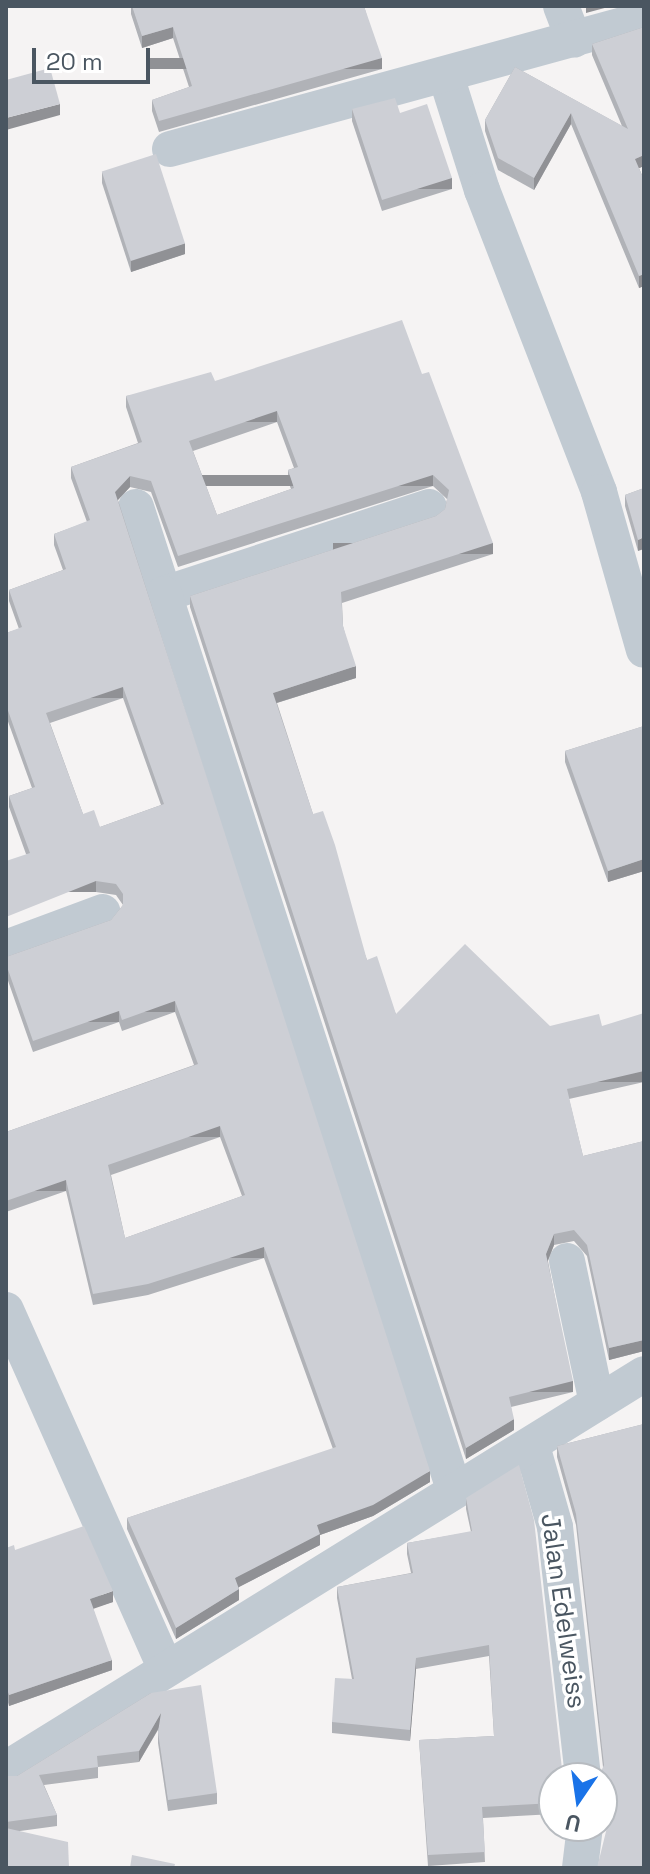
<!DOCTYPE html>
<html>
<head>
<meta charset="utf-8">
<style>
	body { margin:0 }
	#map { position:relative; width:650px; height:1874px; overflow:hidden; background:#f5f3f3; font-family:"Space Grotesk",sans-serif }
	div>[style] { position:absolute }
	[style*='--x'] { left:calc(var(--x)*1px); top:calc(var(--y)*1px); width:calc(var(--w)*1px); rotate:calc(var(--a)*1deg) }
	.minor>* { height:36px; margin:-18px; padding:0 18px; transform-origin:18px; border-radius:18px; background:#c1cad2 }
	.wall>* { inset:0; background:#b0b2b7 }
	.shaded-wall>* { inset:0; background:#909195; transform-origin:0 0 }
	.building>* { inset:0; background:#cdcfd5; transform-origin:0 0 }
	span { translate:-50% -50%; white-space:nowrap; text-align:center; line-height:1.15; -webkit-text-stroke:7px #fff; paint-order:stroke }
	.street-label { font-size:26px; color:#4a5661 }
	.frame { position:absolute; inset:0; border:8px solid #4a5661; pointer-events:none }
	.north { position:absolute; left:538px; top:1762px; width:80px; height:80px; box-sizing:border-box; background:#fff; border:2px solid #b7bbc0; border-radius:50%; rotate:193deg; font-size:22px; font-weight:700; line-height:32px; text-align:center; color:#4a5661 }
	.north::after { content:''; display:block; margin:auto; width:28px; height:36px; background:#1a73e8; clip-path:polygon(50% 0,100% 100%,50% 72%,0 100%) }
	.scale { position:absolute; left:32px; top:48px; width:118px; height:36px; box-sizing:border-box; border:4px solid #4a5661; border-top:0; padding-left:10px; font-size:24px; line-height:28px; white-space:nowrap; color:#4a5661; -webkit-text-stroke:6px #fff; paint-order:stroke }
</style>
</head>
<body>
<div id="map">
	<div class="minor">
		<i style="--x:561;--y:6;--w:36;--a:69"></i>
		<i style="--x:446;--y:76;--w:120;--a:72.5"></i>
		<i style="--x:482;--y:190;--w:324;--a:68.8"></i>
		<i style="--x:599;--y:492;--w:164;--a:74.1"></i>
		<i style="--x:170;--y:149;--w:492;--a:-15.3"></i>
		<i style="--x:136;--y:507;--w:91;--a:72.2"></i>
		<i style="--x:429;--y:507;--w:279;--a:161.8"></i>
		<i style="--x:164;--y:594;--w:941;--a:72.05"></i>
		<i style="--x:6;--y:948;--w:103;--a:-20.4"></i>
		<i style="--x:567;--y:1261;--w:145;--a:78.1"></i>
		<i style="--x:6;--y:1310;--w:391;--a:66"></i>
		<i style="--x:532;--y:1446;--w:84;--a:74.1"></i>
		<i style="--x:555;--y:1527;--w:253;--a:83.6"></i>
		<i style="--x:6;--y:1769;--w:750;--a:-31.76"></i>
		<i style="--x:580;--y:1868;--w:42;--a:-83.2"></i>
	</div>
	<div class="wall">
		<i style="clip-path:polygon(131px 6px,364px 6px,382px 69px,159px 132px,152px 111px,152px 100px,189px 87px,173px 38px,142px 48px,131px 14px)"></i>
		<i style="clip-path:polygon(644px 27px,644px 166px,639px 168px,644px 180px,644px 286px,639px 288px,571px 124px,534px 190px,498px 170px,485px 131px,485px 120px,515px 67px,622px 126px,592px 55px,592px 44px)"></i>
		<i style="clip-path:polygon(352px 109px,400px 113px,452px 189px,382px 211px,352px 121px)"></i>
		<i style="clip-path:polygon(102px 172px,185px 254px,131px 272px,102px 183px)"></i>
		<i style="clip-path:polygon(evenodd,422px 374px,493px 554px,342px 603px,343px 626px,356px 678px,277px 703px,313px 814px,367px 960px,396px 1014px,550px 1026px,602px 1026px,644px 1082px,569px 1099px,583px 1156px,644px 1141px,644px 1351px,609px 1360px,587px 1256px,574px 1241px,554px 1245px,548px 1261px,573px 1392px,511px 1407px,514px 1430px,466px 1459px,190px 607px,190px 596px,436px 516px,445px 509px,447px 499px,433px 486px,178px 567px,151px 492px,130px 487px,118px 500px,430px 1482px,373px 1516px,320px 1535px,320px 1545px,239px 1587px,239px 1600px,176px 1639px,127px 1529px,127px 1518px,333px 1449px,264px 1258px,148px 1295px,93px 1305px,66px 1191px,6px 1212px,6px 1132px,194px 1065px,175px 1012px,122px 1031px,119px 1022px,33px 1052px,6px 975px,6px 957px,111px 920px,123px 905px,116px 895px,96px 892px,26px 854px,9px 807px,9px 796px,32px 788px,6px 716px,6px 633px,19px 629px,9px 601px,9px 590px,63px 570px,54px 545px,54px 534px,87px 522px,71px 478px,71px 467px,138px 443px,126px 407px,126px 396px,215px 381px,422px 374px,277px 422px,294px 468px,288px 470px,288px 481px,291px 489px,217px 515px,193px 451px,277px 422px,422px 374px,123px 698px,161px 805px,100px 827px,83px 814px,50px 723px,123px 698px,422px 374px,220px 1137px,242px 1196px,125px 1238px,111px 1175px,220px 1137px)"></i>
		<i style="clip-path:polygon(644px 488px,638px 551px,625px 506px,625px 495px)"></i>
		<i style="clip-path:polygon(644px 726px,644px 871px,608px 882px,565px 762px,565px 751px)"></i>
		<i style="clip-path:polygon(644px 1424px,644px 1868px,611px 1810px,602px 1808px,603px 1767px,576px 1525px,557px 1457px,557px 1446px)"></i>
		<i style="clip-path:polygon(466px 1498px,554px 1778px,554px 1814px,483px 1818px,485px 1862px,428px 1866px,419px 1740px,494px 1736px,489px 1656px,416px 1669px,410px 1741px,332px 1733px,332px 1722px,352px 1679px,337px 1598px,337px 1587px,411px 1573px,407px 1554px,407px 1543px,471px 1532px,466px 1509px)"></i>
		<i style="clip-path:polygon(6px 1548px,15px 1550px,113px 1602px,93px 1608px,112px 1670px,9px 1706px,6px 1696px)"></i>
		<i style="clip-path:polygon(151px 1693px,217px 1793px,217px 1804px,168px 1811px,158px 1743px,158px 1730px,139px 1762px,98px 1767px,98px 1778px,44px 1785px,57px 1815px,57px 1826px,20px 1831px,6px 1868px,6px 1776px,17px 1776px)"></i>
	</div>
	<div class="shaded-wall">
		<i style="clip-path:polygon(586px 6px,612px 6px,586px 13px)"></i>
		<i style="clip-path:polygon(173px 27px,173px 38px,142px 48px,142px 36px)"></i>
		<i style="left:382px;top:58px;width:11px;height:232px;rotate:90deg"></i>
		<i style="clip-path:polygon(60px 104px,60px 115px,6px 130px,6px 118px)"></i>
		<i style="clip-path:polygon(571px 113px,571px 124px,534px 190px,534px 178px)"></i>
		<i style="clip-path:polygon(644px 155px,644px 166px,635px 170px,635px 159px)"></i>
		<i style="left:452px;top:178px;width:11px;height:73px;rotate:90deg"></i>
		<i style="clip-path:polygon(185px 243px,185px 254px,131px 272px,131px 260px)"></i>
		<i style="clip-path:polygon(644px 274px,644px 286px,639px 288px,639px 276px)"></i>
		<i style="left:277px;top:411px;width:11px;height:93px;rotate:90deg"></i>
		<i style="left:433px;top:475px;width:11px;height:268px;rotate:90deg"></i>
		<i style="clip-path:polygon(130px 476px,130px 487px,115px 503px,115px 492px)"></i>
		<i style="clip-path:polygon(644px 537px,644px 549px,638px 551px,638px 540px)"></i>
		<i style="left:493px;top:543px;width:11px;height:160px;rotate:90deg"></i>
		<i style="clip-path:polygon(356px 666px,356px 678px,273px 704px,273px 693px)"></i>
		<i style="left:123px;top:687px;width:11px;height:81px;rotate:90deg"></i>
		<i style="clip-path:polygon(644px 859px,644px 871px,608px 882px,608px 871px)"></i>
		<i style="left:96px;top:881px;width:11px;height:97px;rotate:90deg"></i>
		<i style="left:175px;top:1001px;width:11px;height:56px;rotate:90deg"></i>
		<i style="left:119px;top:1011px;width:11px;height:91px;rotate:90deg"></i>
		<i style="left:644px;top:1071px;width:11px;height:79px;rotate:90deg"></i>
		<i style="left:220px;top:1126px;width:11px;height:119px;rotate:90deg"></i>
		<i style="left:66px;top:1180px;width:11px;height:64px;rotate:90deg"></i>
		<i style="clip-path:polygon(554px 1234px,554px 1245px,546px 1265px,546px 1254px)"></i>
		<i style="left:264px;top:1247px;width:11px;height:122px;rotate:90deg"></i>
		<i style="clip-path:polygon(644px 1340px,644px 1351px,609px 1360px,609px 1348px)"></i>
		<i style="left:573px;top:1381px;width:11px;height:66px;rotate:90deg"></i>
		<i style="clip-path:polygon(514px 1419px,514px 1430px,466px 1459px,466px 1448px)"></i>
		<i style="clip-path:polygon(430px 1471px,430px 1482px,373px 1516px,320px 1535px,320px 1545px,235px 1589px,235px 1578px,317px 1525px)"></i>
		<i style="clip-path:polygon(239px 1589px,239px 1600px,176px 1639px,176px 1628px)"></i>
		<i style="clip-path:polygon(113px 1591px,113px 1602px,90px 1610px,90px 1599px)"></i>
		<i style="clip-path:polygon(416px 1658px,416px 1669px,410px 1741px,410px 1730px)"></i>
		<i style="clip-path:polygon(112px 1660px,112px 1670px,9px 1706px,9px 1695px)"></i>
		<i style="clip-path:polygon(161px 1713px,161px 1724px,139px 1762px,139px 1751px)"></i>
	</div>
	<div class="building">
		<i style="clip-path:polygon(132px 6px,364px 6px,382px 58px,159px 121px,152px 100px,192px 86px,173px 27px,142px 36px)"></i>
		<i style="clip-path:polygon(644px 27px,644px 155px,635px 159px,644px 180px,644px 274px,639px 276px,571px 113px,534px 178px,498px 158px,485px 120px,515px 67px,628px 129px,592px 44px)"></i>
		<i style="clip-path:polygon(50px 68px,60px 104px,6px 118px,6px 80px)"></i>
		<i style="clip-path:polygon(395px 98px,400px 113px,427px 104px,452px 178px,382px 200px,352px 109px)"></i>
		<i style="left:156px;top:154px;width:94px;height:57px;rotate:72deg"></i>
		<i style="clip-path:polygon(evenodd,402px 320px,422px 374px,429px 372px,493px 543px,341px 592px,343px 626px,356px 666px,273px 693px,313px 814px,323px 811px,335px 845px,367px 960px,377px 956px,396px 1014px,465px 944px,550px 1026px,599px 1014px,602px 1026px,644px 1013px,644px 1071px,567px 1089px,583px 1156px,644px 1141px,644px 1340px,609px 1348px,587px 1245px,574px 1230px,554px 1234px,546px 1254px,573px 1381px,509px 1397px,514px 1419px,466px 1448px,190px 596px,436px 516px,445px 509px,449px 490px,433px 475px,178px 556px,151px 481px,130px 476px,115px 492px,430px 1471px,373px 1505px,317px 1525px,320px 1534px,235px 1578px,239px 1589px,176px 1628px,127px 1518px,336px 1447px,264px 1247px,148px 1284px,93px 1294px,66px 1180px,6px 1201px,6px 1132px,198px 1064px,175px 1001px,122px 1020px,119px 1011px,33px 1041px,6px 964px,6px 957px,111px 920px,123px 905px,123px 894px,116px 884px,96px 881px,6px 917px,6px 861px,30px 853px,9px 796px,35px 787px,6px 705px,6px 633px,22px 627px,9px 590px,66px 569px,54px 534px,90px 520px,71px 467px,142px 442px,126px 396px,211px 372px,215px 381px,402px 320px,277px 411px,298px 467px,288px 470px,294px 488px,217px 515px,189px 441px,277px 411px,402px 320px,123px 687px,164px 804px,100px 827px,94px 810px,83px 814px,46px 713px,123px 687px,402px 320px,220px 1126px,245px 1195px,125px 1238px,108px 1165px,220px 1126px)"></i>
		<i style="clip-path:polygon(644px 488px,644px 537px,638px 540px,625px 495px)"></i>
		<i style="clip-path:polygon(644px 726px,644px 859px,608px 871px,565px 751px)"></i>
		<i style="clip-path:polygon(644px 1424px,644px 1868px,597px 1868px,614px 1799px,602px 1797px,602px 1778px,598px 1778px,604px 1765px,576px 1514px,557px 1446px)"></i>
		<i style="clip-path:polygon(519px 1465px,534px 1520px,562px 1769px,568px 1778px,554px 1778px,554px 1803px,482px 1807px,485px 1852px,428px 1855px,419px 1740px,494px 1736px,489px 1645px,416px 1658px,410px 1730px,332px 1722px,335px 1678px,354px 1679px,337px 1587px,413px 1573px,407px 1543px,472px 1531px,466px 1498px)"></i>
		<i style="clip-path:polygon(84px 1526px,113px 1591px,90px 1599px,112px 1660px,9px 1695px,6px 1686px,6px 1548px,14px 1545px,15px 1550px)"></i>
		<i style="clip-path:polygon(201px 1685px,217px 1793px,168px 1800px,158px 1732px,161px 1713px,139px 1751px,97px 1756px,98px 1767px,39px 1775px,57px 1815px,6px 1822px,6px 1776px,17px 1776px,151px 1693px)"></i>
		<i style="clip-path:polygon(6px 1828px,68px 1842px,69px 1868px,6px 1868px)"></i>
		<i style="clip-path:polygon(132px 1855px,175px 1864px,174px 1868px,130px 1868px)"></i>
	</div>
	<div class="street-label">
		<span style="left:563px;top:1611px;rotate:82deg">Jalan Edelweiss</span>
	</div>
	<div class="frame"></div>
	<div class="north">U</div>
	<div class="scale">20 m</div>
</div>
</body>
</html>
